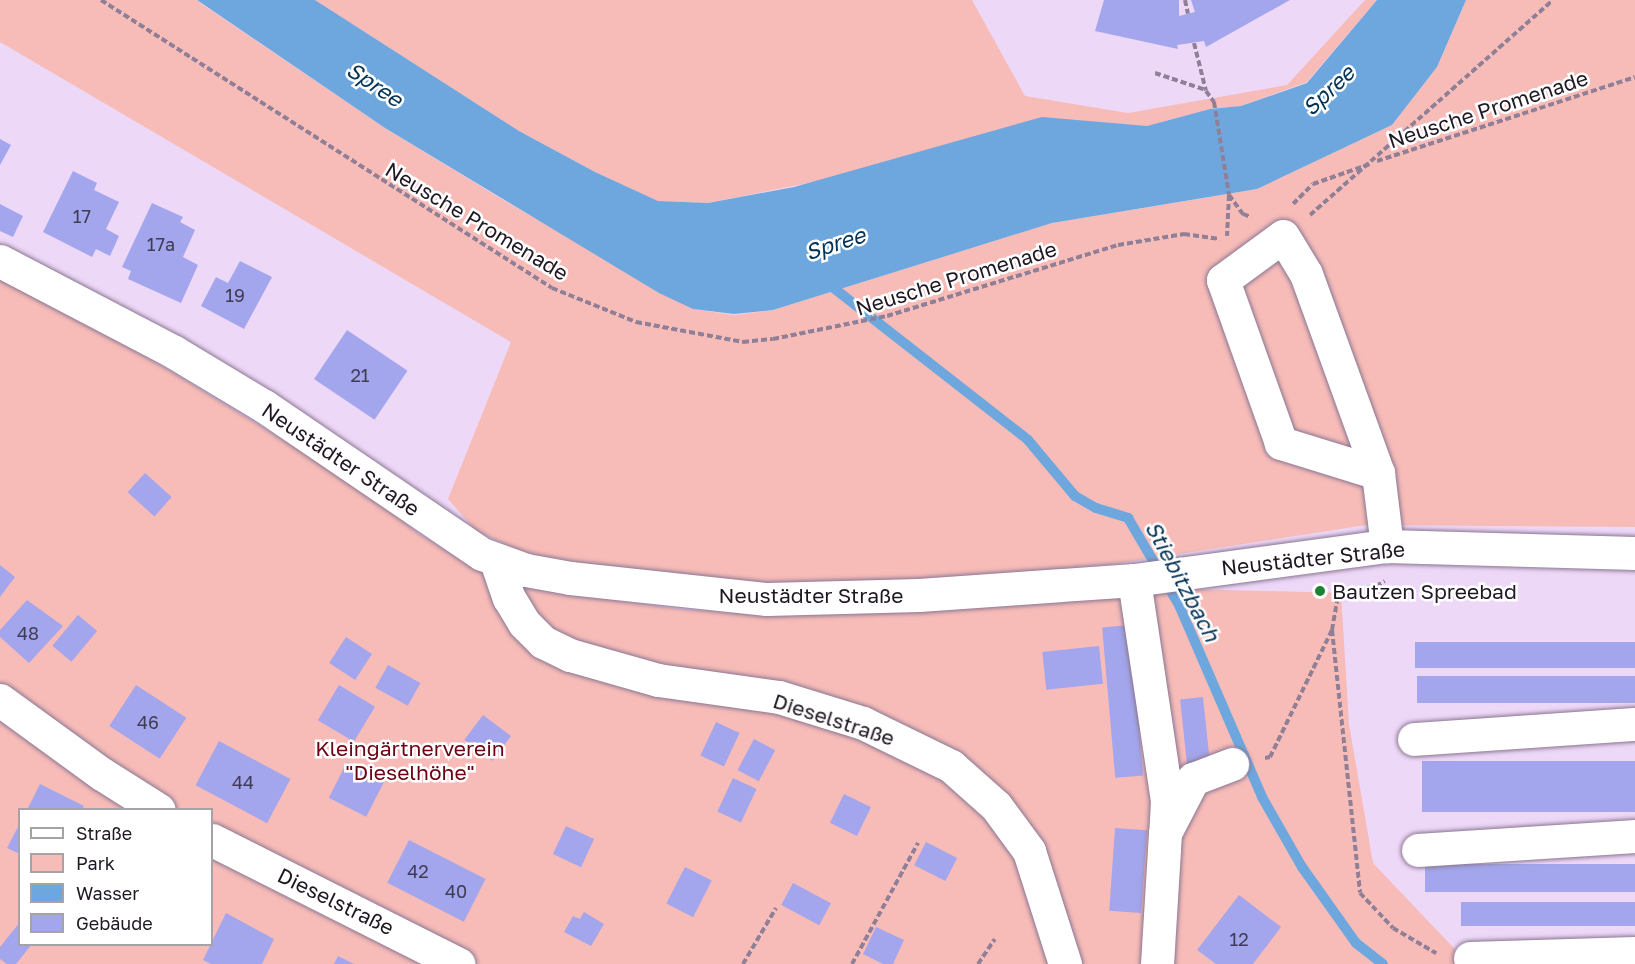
<!DOCTYPE html>
<html>
<head>
<meta charset="utf-8">
<style>
	body { margin:0 }
	#map { position:relative; width:1635px; height:964px; overflow:hidden; background:#eed8f8; font-family:"Golos Text",sans-serif }
	div>[style] { position:absolute }
	[style*='--x'] { left:calc(var(--x)*1px); top:calc(var(--y)*1px); width:calc(var(--w)*1px); rotate:calc(var(--a)*1deg) }
	.green>* { inset:0; background:#f7bcb8 }
	.water>* { inset:0; background:#6da7de }
	.stream>* { height:10px; margin:-5px; padding:0 5px; transform-origin:5px; border-radius:5px; background:#6da7de }
	.building>* { inset:0; background:#a3a6ec; transform-origin:0 0 }
	.path>* { height:4px; margin-top:-2px; transform-origin:0; background:repeating-linear-gradient(90deg,#908097 0 6px,transparent 0 9px) }
	.roads { filter:drop-shadow(0 0 2px #8a7692) drop-shadow(0 0 2px #8a7692) }
	.minor>* { height:33px; margin:-16.5px; padding:0 16.5px; transform-origin:16.5px; border-radius:16.5px; background:#fff }
	.dots>* { width:16px; height:16px; translate:-50% -50%; box-sizing:border-box; border:3px solid #fff; border-radius:50% }
	span { translate:-50% -50%; white-space:nowrap; text-align:center; line-height:1.15; -webkit-text-stroke:5px #fff; paint-order:stroke }
	.number-label { font-size:18px; color:#403c55 }
	.number-label span { -webkit-text-stroke-width:0 }
	.street-label { font-size:21px; color:#1f1823 }
	.poi-label { font-size:21px; color:#1f1823 }
	.left { translate:0 -50%; text-align:left }
	.park-label { font-size:21px; color:#6a0412 }
	.water-label { font-size:22px; color:#053356; font-style:italic }
	.legend { position:absolute; left:18px; top:808px; width:195px; height:138px; box-sizing:border-box; background:#fff; border:2px solid #a5a3a7; margin:0; padding:8px 10px; list-style:none; font-size:18px; color:#1f1823 }
	.legend li { display:flex; align-items:center; gap:12px; height:30px }
	.legend b { width:30px; border:2px solid #a5a3a7 }
</style>
</head>
<body>
<div id="map">
	<div class="green">
		<i style="clip-path:polygon(0 0,196px 0,385px 128px,505px 201px,693px 309px,734px 315px,773px 310px,1052px 223px,1257px 189px,1392px 125px,1437px 67px,1466px 0,1635px 0,1635px 527px,1366px 525px,1108px 565px,905px 583px,763px 586px,681px 582px,525px 553px,476px 531px,448px 499px,511px 342px,0 42px)"></i>
		<i style="clip-path:polygon(315px 0,972px 0,1025px 96px,1128px 113px,1287px 85px,1365px 0,1377px 0,1307px 82px,1241px 106px,1210px 109px,1147px 126px,1104px 124px,708px 203px,658px 201px,595px 172px,519px 131px)"></i>
		<i style="clip-path:polygon(evenodd,0 279px,124px 343px,236px 411px,372px 495px,416px 532px,464px 562px,530px 588px,678px 609px,769px 615px,1190px 589px,1341px 593px,1349px 724px,1373px 863px,1469px 964px,0 964px,0 279px,20px 810px,212px 810px,212px 944px,20px 944px,20px 810px)"></i>
	</div>
	<div class="water">
		<i style="clip-path:polygon(197px 0,315px 0,519px 131px,595px 172px,658px 201px,708px 203px,794px 187px,1042px 117px,1147px 126px,1210px 109px,1241px 106px,1307px 83px,1377px 0,1466px 0,1437px 67px,1392px 125px,1257px 189px,1052px 223px,773px 310px,734px 314px,693px 309px,659px 293px,385px 128px)"></i>
	</div>
	<div class="stream">
		<i style="--x:826;--y:282;--w:256;--a:38"></i>
		<i style="--x:1028;--y:440;--w:73;--a:50"></i>
		<i style="--x:1075;--y:496;--w:24;--a:30"></i>
		<i style="--x:1096;--y:508;--w:34;--a:17"></i>
		<i style="--x:1128;--y:518;--w:101;--a:59.6"></i>
		<i style="--x:1179;--y:605;--w:209;--a:66.6"></i>
		<i style="--x:1262;--y:797;--w:81;--a:60.3"></i>
		<i style="--x:1302;--y:867;--w:93;--a:54.6"></i>
		<i style="--x:1356;--y:943;--w:34;--a:38"></i>
	</div>
	<div class="building">
		<i style="clip-path:polygon(1104px 0,1179px 0,1179px 16px,1195px 12px,1191px 0,1290px 0,1206px 47px,1204px 41px,1177px 45px,1178px 49px,1095px 31px)"></i>
		<i style="clip-path:polygon(0 139px,11px 145px,0 165px)"></i>
		<i style="clip-path:polygon(73px 171px,97px 183px,94px 190px,119px 202px,106px 229px,119px 236px,110px 256px,96px 249px,92px 257px,43px 232px)"></i>
		<i style="clip-path:polygon(152px 203px,183px 217px,180px 222px,195px 230px,183px 257px,198px 265px,181px 303px,128px 279px,131px 271px,122px 267px)"></i>
		<i style="clip-path:polygon(0 204px,23px 216px,13px 237px,0 231px)"></i>
		<i style="clip-path:polygon(240px 261px,272px 277px,244px 329px,201px 306px,216px 277px,228px 283px)"></i>
		<i style="left:347px;top:330px;width:73px;height:59px;rotate:34deg"></i>
		<i style="left:145px;top:473px;width:36px;height:26px;rotate:42deg"></i>
		<i style="clip-path:polygon(0 565px,15px 577px,0 597px)"></i>
		<i style="clip-path:polygon(27px 600px,63px 626px,29px 663px,0 637px,0 630px)"></i>
		<i style="left:78px;top:615px;width:25px;height:40px;rotate:40deg"></i>
		<i style="left:1130px;top:625px;width:151px;height:28px;rotate:85deg"></i>
		<i style="left:346px;top:637px;width:31px;height:31px;rotate:33deg"></i>
		<i style="left:1635px;top:642px;width:26px;height:220px;rotate:90deg"></i>
		<i style="left:1099px;top:646px;width:38px;height:57px;rotate:84deg"></i>
		<i style="left:388px;top:665px;width:37px;height:26px;rotate:29deg"></i>
		<i style="left:1635px;top:676px;width:27px;height:218px;rotate:90deg"></i>
		<i style="left:136px;top:685px;width:60px;height:49px;rotate:33deg"></i>
		<i style="left:339px;top:685px;width:42px;height:41px;rotate:31deg"></i>
		<i style="left:1203px;top:697px;width:70px;height:23px;rotate:84deg"></i>
		<i style="left:483px;top:715px;width:35px;height:31px;rotate:37deg"></i>
		<i style="left:716px;top:722px;width:26px;height:37px;rotate:25deg"></i>
		<i style="left:754px;top:739px;width:24px;height:35px;rotate:28deg"></i>
		<i style="left:219px;top:741px;width:81px;height:50px;rotate:28deg"></i>
		<i style="left:1635px;top:761px;width:51px;height:213px;rotate:90deg"></i>
		<i style="left:347px;top:762px;width:42px;height:40px;rotate:27deg"></i>
		<i style="left:733px;top:778px;width:26px;height:37px;rotate:25deg"></i>
		<i style="clip-path:polygon(40px 784px,84px 806px,82px 810px,27px 810px)"></i>
		<i style="left:844px;top:794px;width:30px;height:32px;rotate:26deg"></i>
		<i style="clip-path:polygon(20px 823px,20px 854px,7px 848px)"></i>
		<i style="left:566px;top:826px;width:31px;height:31px;rotate:25deg"></i>
		<i style="left:1115px;top:828px;width:32px;height:83px;rotate:4deg"></i>
		<i style="left:409px;top:840px;width:86px;height:48px;rotate:27deg"></i>
		<i style="left:926px;top:842px;width:35px;height:26px;rotate:27deg"></i>
		<i style="left:1635px;top:864px;width:28px;height:210px;rotate:90deg"></i>
		<i style="left:685px;top:867px;width:30px;height:41px;rotate:27deg"></i>
		<i style="left:793px;top:883px;width:43px;height:25px;rotate:28deg"></i>
		<i style="clip-path:polygon(1239px 895px,1281px 927px,1253px 964px,1216px 964px,1197px 950px)"></i>
		<i style="left:1635px;top:902px;width:24px;height:174px;rotate:90deg"></i>
		<i style="clip-path:polygon(584px 912px,604px 924px,591px 946px,564px 932px,573px 916px,580px 919px)"></i>
		<i style="clip-path:polygon(226px 913px,274px 939px,262px 964px,211px 964px,203px 960px)"></i>
		<i style="clip-path:polygon(20px 922px,20px 944px,32px 944px,16px 964px,7px 964px,0 959px,0 947px)"></i>
		<i style="clip-path:polygon(876px 927px,904px 940px,893px 964px,883px 964px,863px 954px)"></i>
		<i style="clip-path:polygon(338px 956px,354px 964px,334px 964px)"></i>
	</div>
	<div class="path">
		<i style="--x:101;--y:0;--w:535;--a:32.56"></i>
		<i style="--x:552;--y:288;--w:91;--a:22"></i>
		<i style="--x:636;--y:322;--w:109;--a:10.6"></i>
		<i style="--x:743;--y:342;--w:30;--a:-6"></i>
		<i style="--x:773;--y:339;--w:116;--a:-11.4"></i>
		<i style="--x:887;--y:316;--w:242;--a:-17.1"></i>
		<i style="--x:1118;--y:245;--w:67;--a:-9.5"></i>
		<i style="--x:1184;--y:234;--w:36;--a:8"></i>
		<i style="--x:1185;--y:0;--w:14;--a:78"></i>
		<i style="--x:1194;--y:43;--w:49;--a:76"></i>
		<i style="--x:1206;--y:91;--w:14;--a:54"></i>
		<i style="--x:1214;--y:102;--w:94;--a:80.8"></i>
		<i style="--x:1229;--y:195;--w:41;--a:92.8"></i>
		<i style="--x:1155;--y:73;--w:54;--a:18.4"></i>
		<i style="--x:1377;--y:161;--w:271;--a:-18"></i>
		<i style="--x:1229;--y:195;--w:24;--a:54"></i>
		<i style="--x:1243;--y:214;--w:9;--a:21"></i>
		<i style="--x:1293;--y:204;--w:28;--a:-45"></i>
		<i style="--x:1313;--y:184;--w:60;--a:-19.3"></i>
		<i style="--x:1310;--y:215;--w:324;--a:-41.5"></i>
		<i style="--x:1332;--y:630;--w:264;--a:83.9"></i>
		<i style="--x:1360;--y:893;--w:48;--a:46.7"></i>
		<i style="--x:1393;--y:928;--w:50;--a:30.2"></i>
		<i style="--x:1265;--y:758;--w:5;--a:-11"></i>
		<i style="--x:1270;--y:757;--w:141;--a:-64"></i>
		<i style="--x:1332;--y:630;--w:41;--a:-80.1"></i>
		<i style="--x:1339;--y:590;--w:37;--a:-6"></i>
		<i style="--x:1376;--y:586;--w:10;--a:-29"></i>
		<i style="--x:743;--y:964;--w:65;--a:-59.5"></i>
		<i style="--x:852;--y:964;--w:138;--a:-61.4"></i>
		<i style="--x:978;--y:964;--w:30;--a:-56"></i>
	</div>
	<div class="roads">
		<div class="minor">
			<i style="--x:0;--y:261;--w:196;--a:27.6"></i>
			<i style="--x:174;--y:352;--w:105;--a:31"></i>
			<i style="--x:264;--y:406;--w:263;--a:34.2"></i>
			<i style="--x:482;--y:554;--w:47;--a:20"></i>
			<i style="--x:526;--y:570;--w:45;--a:10.3"></i>
			<i style="--x:570;--y:578;--w:198;--a:6.1"></i>
			<i style="--x:767;--y:599;--w:152;--a:-1.5"></i>
			<i style="--x:919;--y:595;--w:216;--a:-4"></i>
			<i style="--x:1134;--y:580;--w:255;--a:-7.7"></i>
			<i style="--x:1387;--y:546;--w:248;--a:1.6"></i>
			<i style="--x:1378;--y:473;--w:102;--a:-162.8"></i>
			<i style="--x:1281;--y:443;--w:173;--a:-109.6"></i>
			<i style="--x:1223;--y:280;--w:74;--a:-36.3"></i>
			<i style="--x:1283;--y:236;--w:44;--a:58.8"></i>
			<i style="--x:1306;--y:274;--w:212;--a:70.1"></i>
			<i style="--x:1378;--y:473;--w:74;--a:83"></i>
			<i style="--x:496;--y:561;--w:39;--a:71"></i>
			<i style="--x:509;--y:598;--w:29;--a:59"></i>
			<i style="--x:524;--y:623;--w:27;--a:45"></i>
			<i style="--x:543;--y:642;--w:30;--a:26"></i>
			<i style="--x:570;--y:655;--w:91;--a:15.9"></i>
			<i style="--x:658;--y:680;--w:122;--a:8"></i>
			<i style="--x:779;--y:697;--w:88;--a:17.2"></i>
			<i style="--x:863;--y:723;--w:98;--a:26"></i>
			<i style="--x:951;--y:766;--w:60;--a:41.6"></i>
			<i style="--x:996;--y:806;--w:56;--a:53.7"></i>
			<i style="--x:1029;--y:851;--w:119;--a:72.3"></i>
			<i style="--x:1134;--y:580;--w:222;--a:81.5"></i>
			<i style="--x:1167;--y:800;--w:33;--a:93"></i>
			<i style="--x:0;--y:700;--w:126;--a:36"></i>
			<i style="--x:102;--y:774;--w:67;--a:32.3"></i>
			<i style="--x:1414;--y:739;--w:222;--a:-3.9"></i>
			<i style="--x:212;--y:840;--w:276;--a:26.7"></i>
			<i style="--x:1418;--y:850;--w:217;--a:-3.7"></i>
			<i style="--x:1470;--y:958;--w:165;--a:-1.7"></i>
			<i style="--x:1157;--y:964;--w:131;--a:-86.5"></i>
			<i style="--x:1165;--y:833;--w:61;--a:-62.6"></i>
			<i style="--x:1193;--y:779;--w:42;--a:-21"></i>
		</div>
	</div>
	<div class="dots">
		<i style="left:1320px;top:591px;background:#1d8033"></i>
	</div>
	<div class="number-label">
		<span style="left:82px;top:216px">17</span>
		<span style="left:161px;top:244px">17a</span>
		<span style="left:235px;top:295px">19</span>
		<span style="left:360px;top:375px">21</span>
		<span style="left:28px;top:633px">48</span>
		<span style="left:148px;top:722px">46</span>
		<span style="left:243px;top:782px">44</span>
		<span style="left:418px;top:871px">42</span>
		<span style="left:456px;top:891px">40</span>
		<span style="left:1239px;top:939px">12</span>
	</div>
	<div class="street-label">
		<span style="left:1488px;top:109px;rotate:-18deg">Neusche Promenade</span>
		<span style="left:477px;top:221px;rotate:31deg">Neusche Promenade</span>
		<span style="left:956px;top:278px;rotate:-17deg">Neusche Promenade</span>
		<span style="left:341px;top:459px;rotate:34deg">Neustädter Straße</span>
		<span style="left:1313px;top:558px;rotate:-6deg">Neustädter Straße</span>
		<span style="left:811px;top:595px">Neustädter Straße</span>
		<span style="left:834px;top:719px;rotate:18deg">Dieselstraße</span>
		<span style="left:336px;top:901px;rotate:26deg">Dieselstraße</span>
	</div>
	<div class="poi-label">
		<span class="left" style="left:1332px;top:591px">Bautzen Spreebad</span>
	</div>
	<div class="park-label">
		<span style="left:410px;top:760px">Kleingärtnerverein<br>"Dieselhöhe"</span>
	</div>
	<div class="water-label">
		<span style="left:375px;top:84px;rotate:34deg">Spree</span>
		<span style="left:1328px;top:90px;rotate:-43deg">Spree</span>
		<span style="left:835px;top:243px;rotate:-18deg">Spree</span>
		<span style="left:1183px;top:581px;rotate:62deg">Stiebitzbach</span>
	</div>
	<ul class="legend">
	<li><b style="height:8px;background:#fff"></b>Straße</li>
	<li><b style="height:16px;background:#f7bcb8"></b>Park</li>
	<li><b style="height:16px;background:#6da7de"></b>Wasser</li>
	<li><b style="height:16px;background:#a3a6ec"></b>Gebäude</li>
	</ul>
</div>
</body>
</html>
